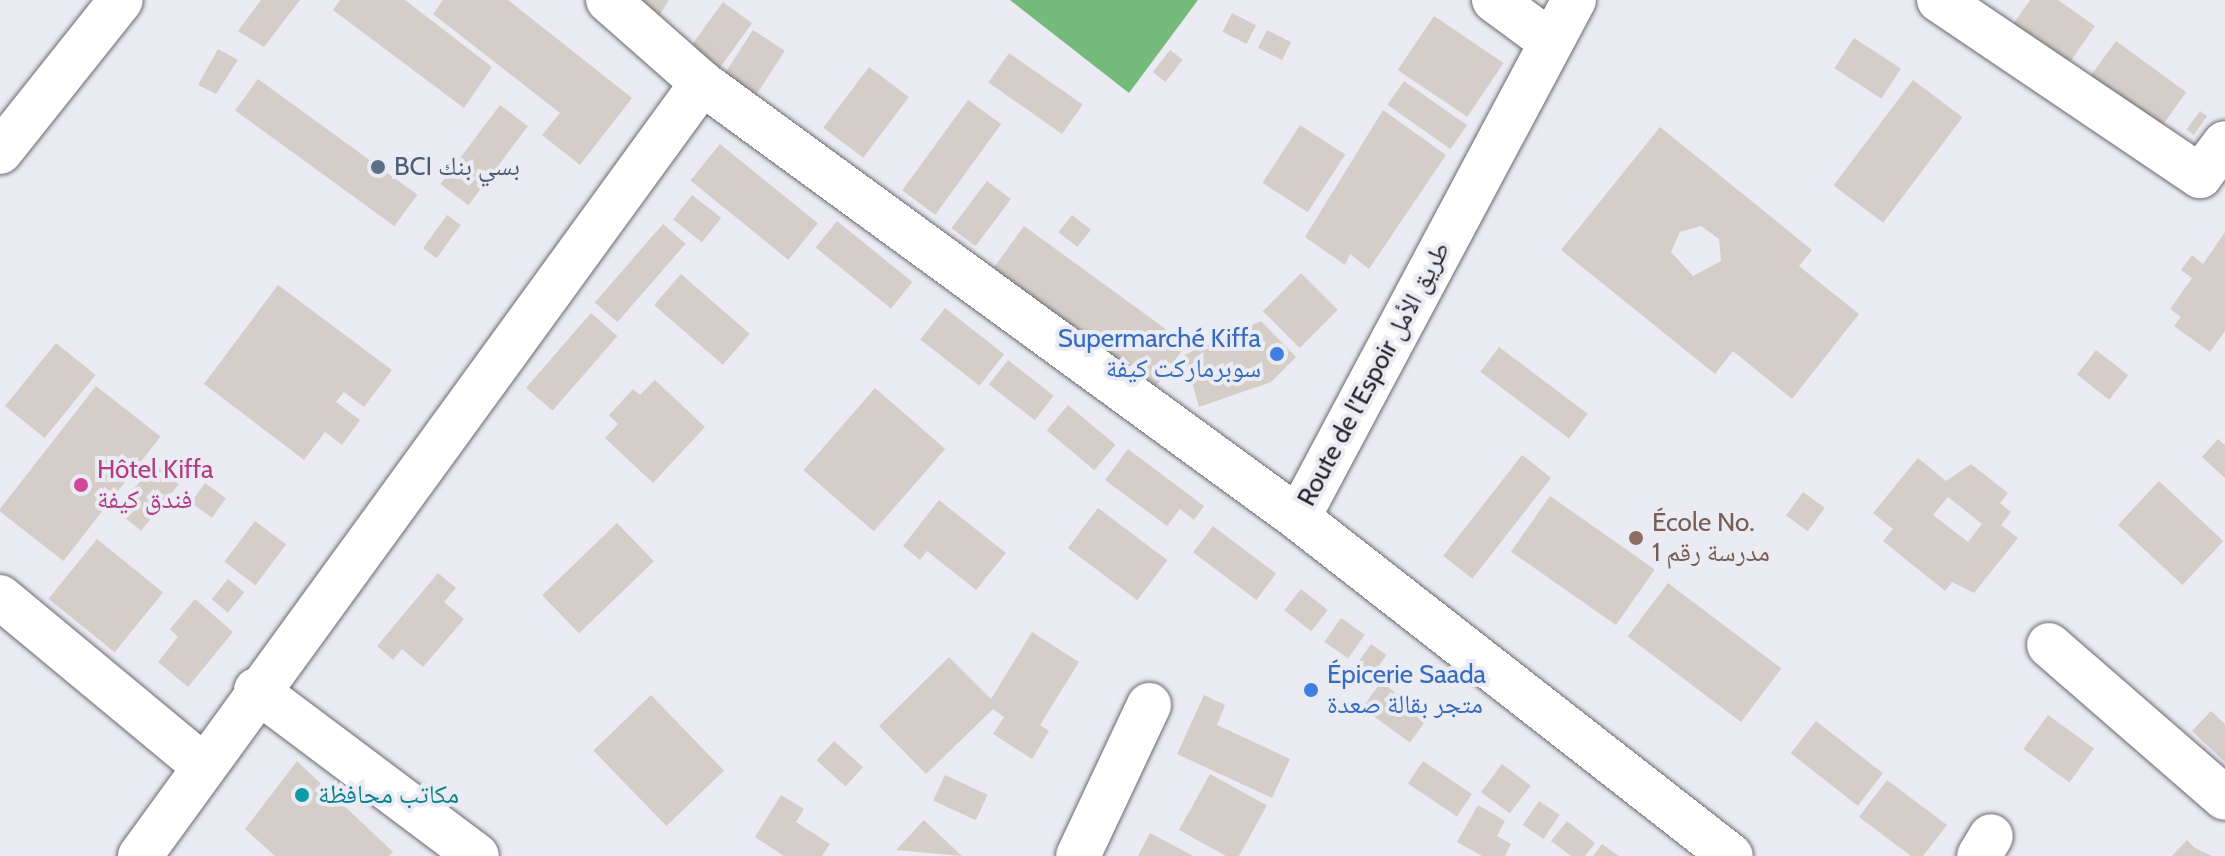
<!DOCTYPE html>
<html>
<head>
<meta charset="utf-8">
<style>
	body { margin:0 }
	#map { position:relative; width:2225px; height:856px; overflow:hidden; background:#eaebf3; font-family:Cabin,"Noto Naskh Arabic",sans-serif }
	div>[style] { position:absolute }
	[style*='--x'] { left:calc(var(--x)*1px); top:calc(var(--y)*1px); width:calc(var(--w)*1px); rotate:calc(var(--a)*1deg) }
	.forest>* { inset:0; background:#75b97b }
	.building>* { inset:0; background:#d5cec8; transform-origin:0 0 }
	.roads { filter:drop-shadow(0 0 2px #696971) drop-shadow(0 0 2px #696971) }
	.minor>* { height:44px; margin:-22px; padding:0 22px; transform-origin:22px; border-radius:22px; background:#fff }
	.highway>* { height:44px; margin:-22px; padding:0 22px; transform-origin:22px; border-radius:22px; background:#fff }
	.dots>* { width:22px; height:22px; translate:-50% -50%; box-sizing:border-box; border:4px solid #eaebf3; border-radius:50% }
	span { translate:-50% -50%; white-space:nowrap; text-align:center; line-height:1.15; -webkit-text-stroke:8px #eaebf3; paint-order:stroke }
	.service-label { font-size:26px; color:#4e5e75 }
	.left { translate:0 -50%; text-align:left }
	.shop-label { font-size:26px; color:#366cbe }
	.right { translate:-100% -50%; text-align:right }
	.street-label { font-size:26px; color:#252528 }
	.hotel-label { font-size:26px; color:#b23c85 }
	.education-label { font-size:26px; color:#785e54 }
	.culture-label { font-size:26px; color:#0d838f }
</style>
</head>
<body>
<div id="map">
	<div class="forest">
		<i style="clip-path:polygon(1010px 0,1198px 0,1129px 93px)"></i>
	</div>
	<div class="building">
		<i style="clip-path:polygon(261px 0,300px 0,264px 47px,238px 31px)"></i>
		<i style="clip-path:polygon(340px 0,405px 0,492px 67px,464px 108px,333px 10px)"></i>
		<i style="clip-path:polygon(443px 0,508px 0,632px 98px,580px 165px,542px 135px,560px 113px,433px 14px)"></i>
		<i style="clip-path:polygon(619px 0,669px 0,655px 23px)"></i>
		<i style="clip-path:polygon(2030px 0,2058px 0,2095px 26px,2059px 78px,2003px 39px)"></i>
		<i style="left:723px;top:2px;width:36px;height:57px;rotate:36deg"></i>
		<i style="left:1232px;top:13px;width:27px;height:21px;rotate:27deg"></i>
		<i style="left:1434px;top:16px;width:84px;height:65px;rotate:34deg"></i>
		<i style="left:753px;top:30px;width:38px;height:53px;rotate:33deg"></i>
		<i style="left:1267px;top:30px;width:27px;height:20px;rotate:27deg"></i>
		<i style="left:1854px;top:38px;width:56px;height:36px;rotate:33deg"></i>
		<i style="left:2116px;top:41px;width:87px;height:56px;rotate:36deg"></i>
		<i style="clip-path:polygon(218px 49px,238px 60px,216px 94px,198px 85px)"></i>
		<i style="left:1170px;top:50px;width:16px;height:28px;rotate:38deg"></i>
		<i style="left:1009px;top:53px;width:90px;height:36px;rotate:35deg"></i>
		<i style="left:869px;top:67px;width:50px;height:76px;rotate:37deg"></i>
		<i style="left:258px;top:79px;width:197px;height:39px;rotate:36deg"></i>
		<i style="left:1913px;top:80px;width:62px;height:132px;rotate:37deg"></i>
		<i style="left:1404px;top:81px;width:77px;height:29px;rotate:35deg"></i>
		<i style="left:968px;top:100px;width:41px;height:112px;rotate:36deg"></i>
		<i style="left:500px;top:105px;width:35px;height:99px;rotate:37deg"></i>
		<i style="clip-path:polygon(1383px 110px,1446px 155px,1369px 269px,1350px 254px,1345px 265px,1305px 237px)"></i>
		<i style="left:2200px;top:111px;width:9px;height:23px;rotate:36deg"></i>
		<i style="left:1300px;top:125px;width:54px;height:69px;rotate:33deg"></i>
		<i style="clip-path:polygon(evenodd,1660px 127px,1812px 250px,1799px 266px,1859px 314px,1792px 399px,1733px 351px,1715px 374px,1561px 250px,1660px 127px,1701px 226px,1719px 239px,1721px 261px,1693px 276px,1671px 252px,1680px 232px,1701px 226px)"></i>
		<i style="left:720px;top:144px;width:126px;height:47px;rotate:39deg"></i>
		<i style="left:987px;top:181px;width:30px;height:59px;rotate:37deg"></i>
		<i style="left:692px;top:195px;width:37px;height:31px;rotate:38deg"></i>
		<i style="left:447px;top:215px;width:17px;height:41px;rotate:36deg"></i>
		<i style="left:1072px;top:215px;width:24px;height:22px;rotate:38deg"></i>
		<i style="left:837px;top:221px;width:97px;height:34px;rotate:39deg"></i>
		<i style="left:663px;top:224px;width:30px;height:104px;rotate:41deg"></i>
		<i style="left:1024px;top:226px;width:201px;height:54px;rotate:36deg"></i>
		<i style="clip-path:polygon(2225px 232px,2225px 331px,2210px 352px,2174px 326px,2181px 317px,2170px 309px,2192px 278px,2181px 270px,2192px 255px,2203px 264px)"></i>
		<i style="left:1301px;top:273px;width:52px;height:54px;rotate:45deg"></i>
		<i style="left:681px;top:274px;width:91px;height:41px;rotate:41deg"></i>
		<i style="clip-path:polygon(278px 285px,392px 370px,364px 407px,344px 392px,336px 402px,360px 420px,342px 445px,325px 432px,304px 460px,204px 384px)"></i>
		<i style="left:945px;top:308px;width:75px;height:40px;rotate:38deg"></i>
		<i style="left:591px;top:313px;width:35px;height:99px;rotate:41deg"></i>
		<i style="clip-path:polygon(1261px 321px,1296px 357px,1271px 382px,1199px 407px,1184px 355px)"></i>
		<i style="left:56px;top:343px;width:51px;height:81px;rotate:39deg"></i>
		<i style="left:1499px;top:347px;width:111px;height:31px;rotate:37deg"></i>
		<i style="left:2096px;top:350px;width:41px;height:31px;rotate:38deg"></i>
		<i style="left:1008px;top:360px;width:58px;height:31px;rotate:38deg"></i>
		<i style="clip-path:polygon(655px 380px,705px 427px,653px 483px,605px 438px,618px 424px,609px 415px,633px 389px,640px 395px)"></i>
		<i style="left:96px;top:386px;width:82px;height:158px;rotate:38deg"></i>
		<i style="left:875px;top:388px;width:93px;height:109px;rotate:41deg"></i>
		<i style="left:1068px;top:405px;width:62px;height:33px;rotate:40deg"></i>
		<i style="clip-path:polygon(2218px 439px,2225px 445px,2225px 478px,2202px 457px)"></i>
		<i style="clip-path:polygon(1128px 449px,1204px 506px,1194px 520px,1180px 509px,1167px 526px,1105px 480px)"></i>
		<i style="left:1522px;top:455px;width:37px;height:128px;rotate:38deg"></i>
		<i style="clip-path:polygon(evenodd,1918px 458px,1946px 481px,1971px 464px,2008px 493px,2000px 503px,2011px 512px,2001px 525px,2018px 538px,1974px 593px,1952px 582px,1945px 591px,1883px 541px,1893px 529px,1873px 513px,1918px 458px,1948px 497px,1982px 524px,1968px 542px,1933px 515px,1948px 497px)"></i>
		<i style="left:154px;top:464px;width:32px;height:60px;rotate:39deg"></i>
		<i style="left:2159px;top:481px;width:88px;height:60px;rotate:43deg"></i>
		<i style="left:205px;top:483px;width:26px;height:24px;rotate:36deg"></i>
		<i style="left:1803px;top:492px;width:27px;height:29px;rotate:36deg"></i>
		<i style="left:1550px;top:496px;width:128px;height:68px;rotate:35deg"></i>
		<i style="clip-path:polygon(939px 500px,1006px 553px,976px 590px,927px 551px,920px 560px,903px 546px)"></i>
		<i style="left:1098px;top:508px;width:87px;height:50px;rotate:37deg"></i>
		<i style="left:255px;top:521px;width:39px;height:51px;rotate:37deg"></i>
		<i style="left:617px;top:523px;width:53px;height:104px;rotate:46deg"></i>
		<i style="left:1213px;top:526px;width:79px;height:33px;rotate:37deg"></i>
		<i style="left:97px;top:539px;width:85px;height:77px;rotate:39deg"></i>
		<i style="clip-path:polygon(438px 573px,456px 588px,444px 602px,464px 619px,423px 667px,402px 649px,393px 660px,377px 646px)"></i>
		<i style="left:228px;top:579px;width:21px;height:26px;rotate:39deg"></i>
		<i style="left:1668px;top:583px;width:142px;height:67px;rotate:37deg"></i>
		<i style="left:1301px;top:589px;width:34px;height:27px;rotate:38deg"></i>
		<i style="clip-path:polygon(195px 599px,233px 632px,188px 687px,158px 662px,178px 637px,170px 629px)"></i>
		<i style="left:1341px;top:618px;width:29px;height:29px;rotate:35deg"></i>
		<i style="clip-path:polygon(1032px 632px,1079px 662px,1040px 725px,1049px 731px,1032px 759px,993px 734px,1004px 717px,993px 709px,926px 774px,879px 726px,949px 657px,991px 699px)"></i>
		<i style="left:1371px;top:644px;width:19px;height:32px;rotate:35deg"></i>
		<i style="left:1381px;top:682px;width:59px;height:32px;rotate:36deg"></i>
		<i style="left:651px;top:695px;width:105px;height:80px;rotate:46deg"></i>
		<i style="clip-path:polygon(1204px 695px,1225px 705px,1217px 725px,1290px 759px,1272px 798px,1177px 754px)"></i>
		<i style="clip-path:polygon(2211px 711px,2225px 724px,2225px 762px,2192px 731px)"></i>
		<i style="left:2048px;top:715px;width:57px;height:42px;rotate:36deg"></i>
		<i style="left:1816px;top:721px;width:85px;height:41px;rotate:38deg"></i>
		<i style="left:834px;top:741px;width:39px;height:26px;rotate:42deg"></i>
		<i style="clip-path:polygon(297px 761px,393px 852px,389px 856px,275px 856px,245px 829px)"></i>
		<i style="left:1423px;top:761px;width:59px;height:27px;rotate:34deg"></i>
		<i style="left:1502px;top:764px;width:36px;height:35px;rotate:37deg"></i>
		<i style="left:1210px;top:774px;width:65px;height:64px;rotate:29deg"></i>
		<i style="left:945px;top:775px;width:47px;height:28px;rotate:25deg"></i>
		<i style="clip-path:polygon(1887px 780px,1947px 825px,1923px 856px,1911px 856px,1859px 817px)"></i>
		<i style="clip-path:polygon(781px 795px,804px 809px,796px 822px,830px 844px,822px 856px,784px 856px,755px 837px)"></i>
		<i style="left:1539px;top:801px;width:25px;height:29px;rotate:34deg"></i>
		<i style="clip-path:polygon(1478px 805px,1505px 821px,1497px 836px,1511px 844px,1505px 856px,1482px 856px,1457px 842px)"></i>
		<i style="clip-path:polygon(924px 820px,962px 856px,896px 850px)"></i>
		<i style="clip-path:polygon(1567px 821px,1595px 843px,1585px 856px,1571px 856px,1551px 841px)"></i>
		<i style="clip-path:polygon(1150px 833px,1193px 856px,1138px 856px)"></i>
		<i style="clip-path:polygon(2187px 840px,2195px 848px,2212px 856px,2172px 856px)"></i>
		<i style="clip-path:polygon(1602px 844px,1619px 856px,1593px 856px)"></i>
	</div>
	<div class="roads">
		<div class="minor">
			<i style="--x:608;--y:0;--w:125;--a:41.4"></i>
			<i style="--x:702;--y:83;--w:738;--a:36.12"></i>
			<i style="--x:1494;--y:0;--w:71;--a:36.4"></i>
			<i style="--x:1939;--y:0;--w:315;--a:34"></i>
			<i style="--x:2200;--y:176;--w:41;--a:-52.9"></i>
			<i style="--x:0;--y:152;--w:194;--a:-51.5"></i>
			<i style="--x:0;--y:597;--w:261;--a:39.7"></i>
			<i style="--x:2049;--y:645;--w:233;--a:41"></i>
			<i style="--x:256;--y:690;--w:276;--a:36.9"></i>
			<i style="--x:140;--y:856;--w:956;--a:-53.98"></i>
			<i style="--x:1078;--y:856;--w:167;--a:-64.8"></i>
			<i style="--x:1979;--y:856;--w:23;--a:-59"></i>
		</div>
		<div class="highway">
			<i style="--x:1574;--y:0;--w:587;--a:118.05"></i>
			<i style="--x:1298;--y:518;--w:549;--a:37.98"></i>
		</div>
	</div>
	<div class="dots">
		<i style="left:378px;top:167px;background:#5c6f8a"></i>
		<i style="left:1277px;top:354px;background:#3f7fe0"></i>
		<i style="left:81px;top:485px;background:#d1479c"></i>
		<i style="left:1636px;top:538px;background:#8d6e63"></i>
		<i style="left:1311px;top:690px;background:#3f7fe0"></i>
		<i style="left:302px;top:795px;background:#0f9aa8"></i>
	</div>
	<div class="service-label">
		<span class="left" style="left:394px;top:167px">BCI بسي بنك</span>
	</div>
	<div class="shop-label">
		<span class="right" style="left:1261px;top:354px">Supermarché Kiffa<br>سوبرماركت كيفة</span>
		<span class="left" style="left:1327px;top:690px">Épicerie Saada<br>متجر بقالة صعدة</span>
	</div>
	<div class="street-label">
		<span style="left:1374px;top:374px;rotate:-62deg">Route de l’Espoir طريق الأمل</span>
	</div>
	<div class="hotel-label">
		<span class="left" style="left:97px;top:485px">Hôtel Kiffa<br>فندق كيفة</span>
	</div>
	<div class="education-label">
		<span class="left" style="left:1652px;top:538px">École No.<br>1 مدرسة رقم</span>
	</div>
	<div class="culture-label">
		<span class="left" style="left:318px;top:795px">مكاتب محافظة</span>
	</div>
</div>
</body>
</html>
